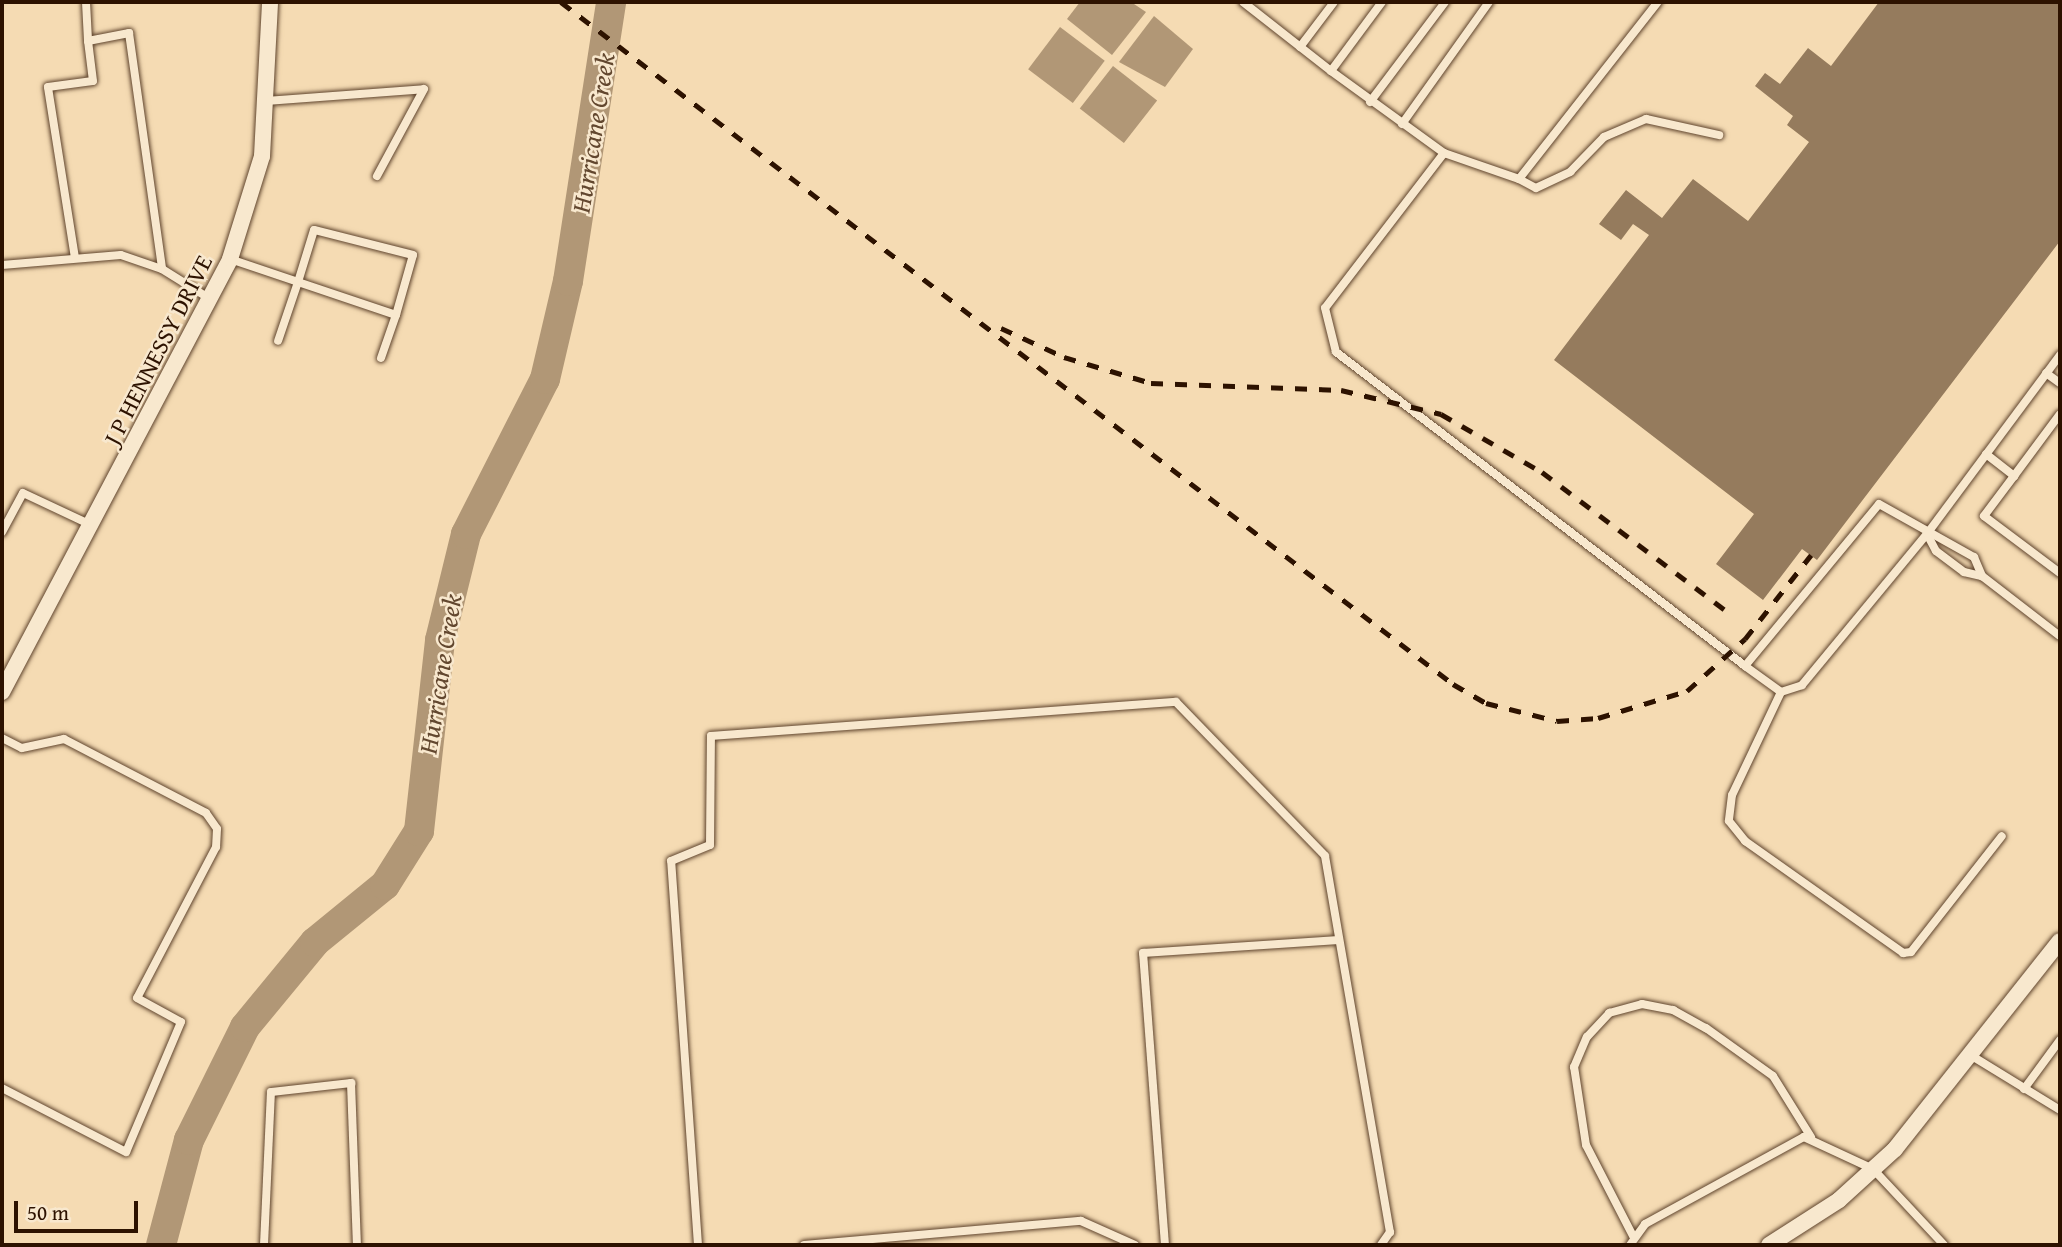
<!DOCTYPE html>
<html>
<head>
<meta charset="utf-8">
<style>
	body { margin:0 }
	#map { position:relative; width:2062px; height:1247px; overflow:hidden; background:#f5dbb3; font-family:"Gentium Book Plus",serif }
	div>[style] { position:absolute }
	[style*='--x'] { left:calc(var(--x)*1px); top:calc(var(--y)*1px); width:calc(var(--w)*1px); rotate:calc(var(--a)*1deg) }
	.water>* { inset:0; background:#b19776; transform-origin:0 0 }
	.river>* { height:30px; margin:-15px; padding:0 15px; transform-origin:15px; border-radius:15px; background:#b19776 }
	.building>* { inset:0; background:#957b5d }
	.roads { filter:drop-shadow(0 0 2px #5f442d) drop-shadow(0 0 2px #5f442d) }
	.lane>* { height:8px; margin:-4px; padding:0 4px; transform-origin:4px; border-radius:4px; background:#f8e8ce }
	.street>* { height:16px; margin:-8px; padding:0 8px; transform-origin:8px; border-radius:8px; background:#f8e8ce }
	.rail>* { height:5px; margin-top:-2.5px; transform-origin:0; background:repeating-linear-gradient(90deg,#2d1200 0 12px,transparent 0 24px) }
	span { translate:-50% -50%; white-space:nowrap; text-align:center; line-height:1.15; -webkit-text-stroke:5px #f8e8ce; paint-order:stroke }
	.street-label { font-size:24px; color:#2d1200 }
	.water-label { font-size:26px; color:#62472f; font-style:italic }
	.frame { position:absolute; inset:0; border:4px solid #2d1200; pointer-events:none }
	.scale { position:absolute; left:14px; top:1201px; width:124px; height:32px; box-sizing:border-box; border:4px solid #2d1200; border-top:0; padding-left:9px; font-size:21px; line-height:24px; white-space:nowrap; color:#2d1200; -webkit-text-stroke:5px #f8e8ce; paint-order:stroke }
</style>
</head>
<body>
<div id="map">
	<div class="water">
		<i style="clip-path:polygon(1080px 2px,1131px 2px,1146px 12px,1112px 55px,1067px 19px)"></i>
		<i style="clip-path:polygon(1154px 16px,1193px 49px,1165px 87px,1119px 62px)"></i>
		<i style="left:1060px;top:27px;width:56px;height:53px;rotate:37deg"></i>
		<i style="left:1113px;top:66px;width:56px;height:54px;rotate:38deg"></i>
	</div>
	<div class="river">
		<i style="--x:161;--y:1245;--w:109;--a:-75.1"></i>
		<i style="--x:189;--y:1140;--w:126;--a:-63.6"></i>
		<i style="--x:245;--y:1027;--w:110;--a:-50.5"></i>
		<i style="--x:315;--y:942;--w:90;--a:-39.2"></i>
		<i style="--x:385;--y:885;--w:64;--a:-57.8"></i>
		<i style="--x:419;--y:831;--w:192;--a:-83.7"></i>
		<i style="--x:440;--y:640;--w:109;--a:-76.2"></i>
		<i style="--x:466;--y:534;--w:174;--a:-63"></i>
		<i style="--x:545;--y:379;--w:101;--a:-76.8"></i>
		<i style="--x:568;--y:281;--w:282;--a:-81.2"></i>
	</div>
	<div class="building">
		<i style="clip-path:polygon(1879px 2px,2060px 2px,2060px 241px,1817px 560px,1802px 549px,1763px 600px,1716px 564px,1754px 514px,1554px 360px,1649px 235px,1633px 224px,1621px 240px,1599px 224px,1626px 190px,1662px 218px,1693px 179px,1748px 221px,1809px 142px,1787px 125px,1793px 116px,1755px 86px,1765px 73px,1780px 84px,1808px 48px,1831px 66px)"></i>
	</div>
	<div class="roads">
		<div class="lane">
			<i style="--x:86;--y:2;--w:39;--a:87"></i>
			<i style="--x:1243;--y:2;--w:112;--a:38.1"></i>
			<i style="--x:1382;--y:2;--w:86;--a:126.5"></i>
			<i style="--x:1331;--y:71;--w:140;--a:36"></i>
			<i style="--x:1444;--y:153;--w:195;--a:127.5"></i>
			<i style="--x:1325;--y:308;--w:45;--a:76"></i>
			<i style="--x:1336;--y:352;--w:516;--a:37.51"></i>
			<i style="--x:1745;--y:666;--w:210;--a:-50.4"></i>
			<i style="--x:1879;--y:504;--w:109;--a:29.2"></i>
			<i style="--x:1974;--y:557;--w:21;--a:67"></i>
			<i style="--x:1300;--y:47;--w:56;--a:-52.9"></i>
			<i style="--x:266;--y:101;--w:158;--a:-4.3"></i>
			<i style="--x:424;--y:89;--w:99;--a:118.4"></i>
			<i style="--x:1370;--y:102;--w:125;--a:-53.1"></i>
			<i style="--x:1402;--y:124;--w:150;--a:-54.5"></i>
			<i style="--x:1444;--y:153;--w:79;--a:19.1"></i>
			<i style="--x:1519;--y:179;--w:225;--a:-51.9"></i>
			<i style="--x:1519;--y:179;--w:19;--a:28"></i>
			<i style="--x:1536;--y:188;--w:38;--a:-25"></i>
			<i style="--x:1570;--y:172;--w:49;--a:-45.8"></i>
			<i style="--x:1604;--y:137;--w:46;--a:-23.2"></i>
			<i style="--x:1646;--y:119;--w:75;--a:12.4"></i>
			<i style="--x:75;--y:258;--w:173;--a:-99"></i>
			<i style="--x:48;--y:87;--w:45;--a:-7.6"></i>
			<i style="--x:93;--y:81;--w:40;--a:-97.1"></i>
			<i style="--x:88;--y:41;--w:42;--a:-11"></i>
			<i style="--x:129;--y:33;--w:238;--a:82"></i>
			<i style="--x:230;--y:259;--w:72;--a:18.7"></i>
			<i style="--x:298;--y:282;--w:103;--a:18.6"></i>
			<i style="--x:396;--y:315;--w:62;--a:-74.2"></i>
			<i style="--x:413;--y:255;--w:102;--a:-165.8"></i>
			<i style="--x:314;--y:230;--w:54;--a:107.1"></i>
			<i style="--x:298;--y:282;--w:62;--a:108.7"></i>
			<i style="--x:2;--y:265;--w:119;--a:-4.8"></i>
			<i style="--x:121;--y:255;--w:43;--a:18.9"></i>
			<i style="--x:162;--y:269;--w:57;--a:32"></i>
			<i style="--x:381;--y:358;--w:46;--a:-70.8"></i>
			<i style="--x:2046;--y:373;--w:17;--a:36"></i>
			<i style="--x:1986;--y:454;--w:36;--a:38"></i>
			<i style="--x:2014;--y:476;--w:50;--a:126.9"></i>
			<i style="--x:1984;--y:516;--w:95;--a:36.9"></i>
			<i style="--x:2014;--y:476;--w:77;--a:-53.4"></i>
			<i style="--x:2;--y:532;--w:44;--a:-61.7"></i>
			<i style="--x:23;--y:493;--w:75;--a:25.2"></i>
			<i style="--x:1927;--y:534;--w:19;--a:62"></i>
			<i style="--x:1936;--y:551;--w:35;--a:37"></i>
			<i style="--x:1964;--y:572;--w:18;--a:13"></i>
			<i style="--x:1982;--y:576;--w:98;--a:37.6"></i>
			<i style="--x:1745;--y:666;--w:44;--a:35.8"></i>
			<i style="--x:1781;--y:692;--w:22;--a:-18"></i>
			<i style="--x:1802;--y:685;--w:196;--a:-50.4"></i>
			<i style="--x:1927;--y:534;--w:223;--a:-53.4"></i>
			<i style="--x:1781;--y:692;--w:114;--a:115.4"></i>
			<i style="--x:1732;--y:795;--w:26;--a:97"></i>
			<i style="--x:1729;--y:821;--w:26;--a:51"></i>
			<i style="--x:1745;--y:841;--w:194;--a:35.3"></i>
			<i style="--x:1903;--y:953;--w:8;--a:-7"></i>
			<i style="--x:1911;--y:952;--w:147;--a:-51.9"></i>
			<i style="--x:2;--y:738;--w:22;--a:27"></i>
			<i style="--x:22;--y:748;--w:43;--a:-12.1"></i>
			<i style="--x:64;--y:739;--w:160;--a:27.5"></i>
			<i style="--x:206;--y:813;--w:19;--a:55"></i>
			<i style="--x:217;--y:829;--w:18;--a:93"></i>
			<i style="--x:216;--y:847;--w:170;--a:117.6"></i>
			<i style="--x:137;--y:998;--w:50;--a:28.6"></i>
			<i style="--x:181;--y:1022;--w:141;--a:112.9"></i>
			<i style="--x:126;--y:1152;--w:140;--a:-152.7"></i>
			<i style="--x:1972;--y:1056;--w:103;--a:31.5"></i>
			<i style="--x:2024;--y:1089;--w:61;--a:-53.7"></i>
			<i style="--x:1633;--y:1236;--w:102;--a:-117.3"></i>
			<i style="--x:1586;--y:1145;--w:79;--a:-98.7"></i>
			<i style="--x:1574;--y:1067;--w:33;--a:-67"></i>
			<i style="--x:1587;--y:1037;--w:33;--a:-47"></i>
			<i style="--x:1609;--y:1013;--w:34;--a:-15"></i>
			<i style="--x:1642;--y:1004;--w:32;--a:11"></i>
			<i style="--x:1673;--y:1010;--w:38;--a:29"></i>
			<i style="--x:1706;--y:1028;--w:82;--a:35.6"></i>
			<i style="--x:1773;--y:1076;--w:72;--a:58.1"></i>
			<i style="--x:264;--y:1245;--w:153;--a:-87.4"></i>
			<i style="--x:271;--y:1092;--w:81;--a:-6.4"></i>
			<i style="--x:351;--y:1083;--w:162;--a:87.9"></i>
			<i style="--x:698;--y:1245;--w:385;--a:-94"></i>
			<i style="--x:671;--y:861;--w:42;--a:-22.3"></i>
			<i style="--x:710;--y:845;--w:109;--a:-89.5"></i>
			<i style="--x:711;--y:736;--w:466;--a:-4.2"></i>
			<i style="--x:1176;--y:702;--w:214;--a:45.9"></i>
			<i style="--x:1325;--y:856;--w:382;--a:80.2"></i>
			<i style="--x:1390;--y:1232;--w:16;--a:125"></i>
			<i style="--x:804;--y:1245;--w:278;--a:-5"></i>
			<i style="--x:1081;--y:1221;--w:59;--a:24"></i>
			<i style="--x:1165;--y:1245;--w:293;--a:-94.3"></i>
			<i style="--x:1143;--y:953;--w:196;--a:-3.8"></i>
			<i style="--x:1630;--y:1245;--w:26;--a:-54"></i>
			<i style="--x:1645;--y:1224;--w:181;--a:-28.7"></i>
			<i style="--x:1804;--y:1137;--w:76;--a:24.9"></i>
			<i style="--x:1873;--y:1169;--w:104;--a:46.9"></i>
		</div>
		<div class="street">
			<i style="--x:2;--y:692;--w:489;--a:-62.2"></i>
			<i style="--x:230;--y:259;--w:108;--a:-72.7"></i>
			<i style="--x:262;--y:156;--w:154;--a:-87"></i>
			<i style="--x:1769;--y:1245;--w:83;--a:-32.7"></i>
			<i style="--x:1839;--y:1200;--w:76;--a:-42.3"></i>
			<i style="--x:1895;--y:1149;--w:265;--a:-51.6"></i>
		</div>
	</div>
	<div class="rail">
		<i style="--x:561;--y:2;--w:1123;--a:37.4"></i>
		<i style="--x:1453;--y:684;--w:38;--a:30"></i>
		<i style="--x:1486;--y:703;--w:73;--a:14.2"></i>
		<i style="--x:1557;--y:721;--w:41;--a:-4.2"></i>
		<i style="--x:1598;--y:718;--w:93;--a:-16.9"></i>
		<i style="--x:1687;--y:691;--w:78;--a:-41.9"></i>
		<i style="--x:1745;--y:639;--w:107;--a:-51.8"></i>
		<i style="--x:1001;--y:328;--w:69;--a:24.7"></i>
		<i style="--x:1064;--y:357;--w:91;--a:16.6"></i>
		<i style="--x:1151;--y:383;--w:190;--a:2.1"></i>
		<i style="--x:1341;--y:390;--w:103;--a:13.5"></i>
		<i style="--x:1441;--y:414;--w:116;--a:29.9"></i>
		<i style="--x:1542;--y:472;--w:228;--a:37"></i>
	</div>
	<div class="street-label">
		<span style="left:158px;top:350px;rotate:-63deg">J P HENNESSY DRIVE</span>
	</div>
	<div class="water-label">
		<span style="left:593px;top:133px;rotate:-81deg">Hurricane Creek</span>
		<span style="left:440px;top:674px;rotate:-81deg">Hurricane Creek</span>
	</div>
	<div class="frame"></div>
	<div class="scale">50 m</div>
</div>
</body>
</html>
